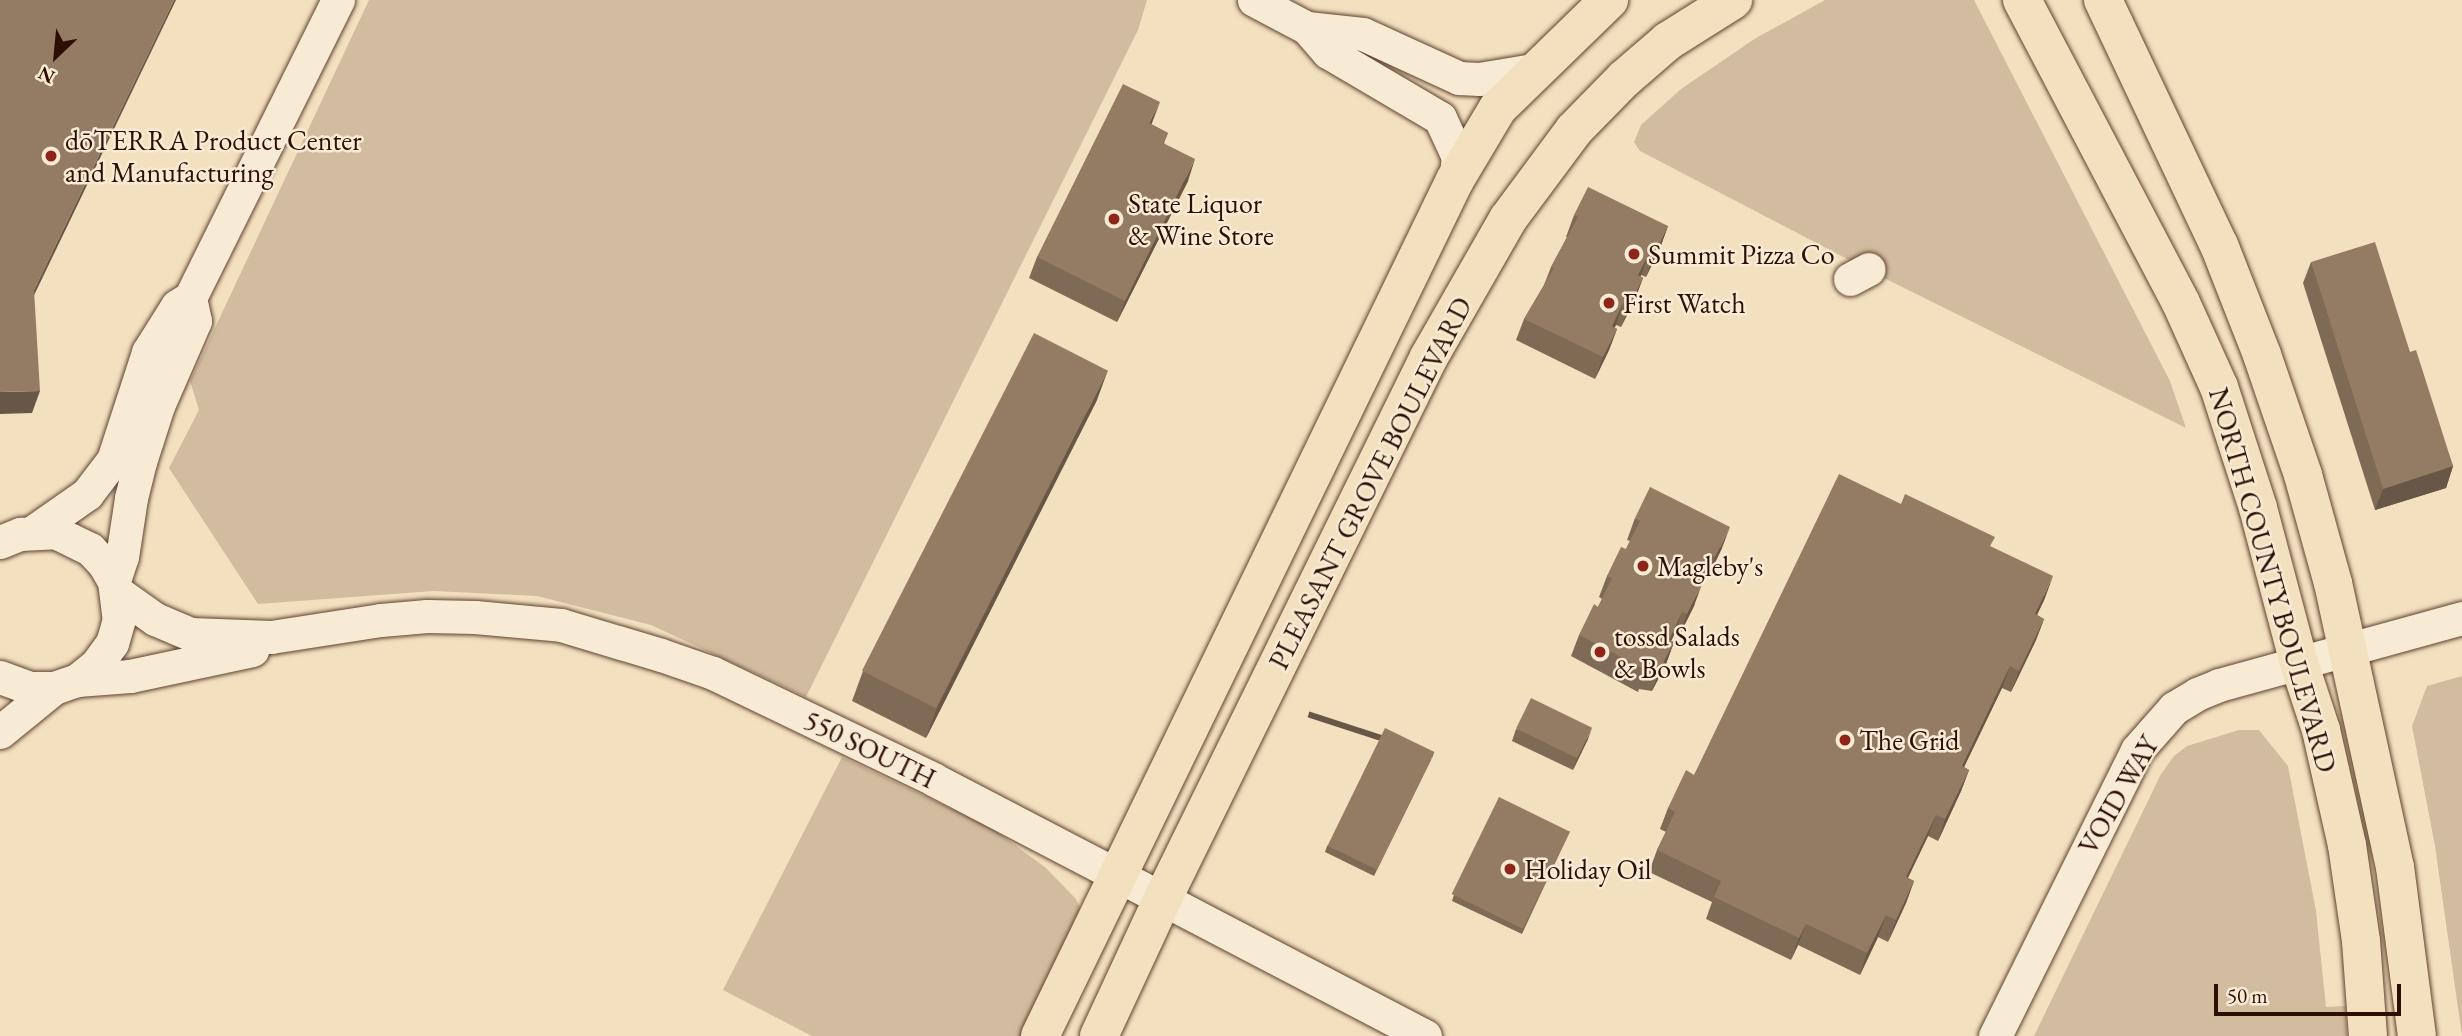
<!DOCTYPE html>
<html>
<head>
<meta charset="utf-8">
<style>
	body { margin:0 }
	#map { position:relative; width:2462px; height:1036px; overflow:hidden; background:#f3e0bf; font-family:"EB Garamond",serif }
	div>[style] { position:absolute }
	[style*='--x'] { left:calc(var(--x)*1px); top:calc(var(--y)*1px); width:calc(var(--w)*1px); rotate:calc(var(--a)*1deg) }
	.green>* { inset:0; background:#d2bc9f }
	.roads { filter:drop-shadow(0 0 2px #5f4230) drop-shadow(0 0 2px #5f4230) }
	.minor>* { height:33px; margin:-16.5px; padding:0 16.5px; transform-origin:16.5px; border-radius:16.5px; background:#f7ebd5 }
	.major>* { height:38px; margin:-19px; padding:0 19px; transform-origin:19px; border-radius:19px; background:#f3e0bf }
	.wall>* { inset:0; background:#7f6a56 }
	.shaded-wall>* { inset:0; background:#685646; transform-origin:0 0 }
	.building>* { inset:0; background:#947b64; transform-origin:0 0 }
	.dots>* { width:19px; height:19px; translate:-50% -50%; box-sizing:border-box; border:4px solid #f7ebd5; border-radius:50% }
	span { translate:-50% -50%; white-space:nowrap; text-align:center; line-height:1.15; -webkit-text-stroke:5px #f7ebd5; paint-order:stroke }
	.poi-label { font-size:28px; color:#2e0e01 }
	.left { translate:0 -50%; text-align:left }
	.street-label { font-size:28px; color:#2e0e01 }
	.north { position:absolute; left:21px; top:21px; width:70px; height:70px; -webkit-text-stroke:5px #f7ebd5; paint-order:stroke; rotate:206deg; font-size:19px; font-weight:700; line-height:28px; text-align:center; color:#2e0e01 }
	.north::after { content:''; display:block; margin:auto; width:24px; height:32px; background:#2e0e01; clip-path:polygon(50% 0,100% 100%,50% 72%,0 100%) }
	.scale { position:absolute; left:2214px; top:984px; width:187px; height:32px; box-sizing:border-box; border:4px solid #2e0e01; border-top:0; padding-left:9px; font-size:21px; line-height:24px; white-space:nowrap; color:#2e0e01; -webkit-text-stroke:5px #f7ebd5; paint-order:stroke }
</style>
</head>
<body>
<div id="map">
	<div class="green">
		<i style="clip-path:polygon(369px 0,1147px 0,1138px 30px,806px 697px,651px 625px,537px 596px,434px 591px,258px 604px,169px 468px,199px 410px,190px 381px)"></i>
		<i style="clip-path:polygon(1825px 0,1974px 0,2170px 381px,2186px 428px,1876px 274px,1640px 151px,1634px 142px,1641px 125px,1681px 89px,1756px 38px)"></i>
		<i style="clip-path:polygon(2462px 676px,2462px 1036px,2435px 846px,2412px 726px,2427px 686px)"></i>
		<i style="clip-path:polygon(2239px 730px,2259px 730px,2288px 766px,2316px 911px,2326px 1007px,2345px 1006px,2347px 1036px,2034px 1036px,2161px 774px,2174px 756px,2187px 746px)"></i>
		<i style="clip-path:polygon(842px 757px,992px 828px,1046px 868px,1076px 899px,1081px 910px,1021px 1036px,812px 1036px,723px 990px)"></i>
	</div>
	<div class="roads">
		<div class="minor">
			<i style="--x:1254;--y:0;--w:60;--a:27.8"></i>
			<i style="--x:1307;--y:28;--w:56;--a:6.1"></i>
			<i style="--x:1363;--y:34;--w:106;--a:24.6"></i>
			<i style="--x:1459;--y:78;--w:20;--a:3"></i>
			<i style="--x:1479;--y:79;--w:61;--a:-9.5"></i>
			<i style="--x:1307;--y:28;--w:32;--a:49"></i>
			<i style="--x:1328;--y:52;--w:130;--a:30.5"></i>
			<i style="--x:1440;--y:118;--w:43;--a:65.2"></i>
			<i style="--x:1458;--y:157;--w:23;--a:97"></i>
			<i style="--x:1850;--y:279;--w:21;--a:-28"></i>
			<i style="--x:190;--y:298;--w:333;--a:-63.6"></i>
			<i style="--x:34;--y:531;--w:65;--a:-34.9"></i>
			<i style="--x:87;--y:494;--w:43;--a:-52.6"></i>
			<i style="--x:113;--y:460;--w:114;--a:-72"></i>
			<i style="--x:148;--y:352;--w:54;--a:-57.8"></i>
			<i style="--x:177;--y:306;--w:15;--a:-32"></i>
			<i style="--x:0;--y:542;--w:22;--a:-22"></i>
			<i style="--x:20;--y:534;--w:35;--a:-3"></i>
			<i style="--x:55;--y:532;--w:39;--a:26"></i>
			<i style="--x:90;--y:549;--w:21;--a:47"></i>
			<i style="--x:104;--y:564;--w:20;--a:60"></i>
			<i style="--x:114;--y:581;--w:38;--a:83"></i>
			<i style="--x:119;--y:619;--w:25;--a:106"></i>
			<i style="--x:112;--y:643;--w:26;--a:126"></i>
			<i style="--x:97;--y:664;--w:26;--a:141"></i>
			<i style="--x:77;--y:680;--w:24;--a:161"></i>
			<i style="--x:54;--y:688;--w:24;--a:180"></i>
			<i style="--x:30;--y:688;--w:32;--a:-160"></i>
			<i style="--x:114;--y:581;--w:25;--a:-72"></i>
			<i style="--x:122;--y:557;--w:60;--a:-81.3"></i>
			<i style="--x:131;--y:498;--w:37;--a:-76"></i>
			<i style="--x:140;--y:462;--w:59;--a:-72.2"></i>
			<i style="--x:158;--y:406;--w:93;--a:-66.5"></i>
			<i style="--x:195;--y:321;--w:24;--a:-102"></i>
			<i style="--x:117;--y:592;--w:47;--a:35.4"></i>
			<i style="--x:155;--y:619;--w:39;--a:23"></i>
			<i style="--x:191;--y:634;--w:80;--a:2.1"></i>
			<i style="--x:271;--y:637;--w:111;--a:-8.8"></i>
			<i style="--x:381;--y:620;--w:46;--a:-5"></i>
			<i style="--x:427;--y:616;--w:48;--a:1.2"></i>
			<i style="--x:475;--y:617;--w:86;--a:5.3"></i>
			<i style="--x:561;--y:625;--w:104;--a:16.7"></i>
			<i style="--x:661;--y:655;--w:55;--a:19.1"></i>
			<i style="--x:713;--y:673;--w:244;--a:25.7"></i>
			<i style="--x:933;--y:779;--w:555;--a:27.58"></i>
			<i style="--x:77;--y:680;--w:53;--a:-4.3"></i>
			<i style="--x:130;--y:676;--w:125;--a:-12"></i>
			<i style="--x:0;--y:732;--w:70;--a:-39.2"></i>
			<i style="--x:1995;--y:1036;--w:319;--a:-63.6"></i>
			<i style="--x:2137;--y:750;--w:56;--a:-48.6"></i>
			<i style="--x:2174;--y:708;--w:27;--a:-31"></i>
			<i style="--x:2197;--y:694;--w:24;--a:-22"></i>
			<i style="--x:2219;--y:685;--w:252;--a:-15.4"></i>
		</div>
		<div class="major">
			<i style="--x:2022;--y:0;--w:342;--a:62.3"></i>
			<i style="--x:2181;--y:303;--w:92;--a:65.7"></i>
			<i style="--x:2219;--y:387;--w:127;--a:72.1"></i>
			<i style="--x:2258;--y:508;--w:160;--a:75.2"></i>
			<i style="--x:2299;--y:663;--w:71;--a:71.8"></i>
			<i style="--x:2321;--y:730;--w:118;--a:77.3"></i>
			<i style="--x:2347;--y:845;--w:97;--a:81.7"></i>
			<i style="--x:2361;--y:941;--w:95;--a:85.8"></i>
			<i style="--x:2103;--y:0;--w:271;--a:64.7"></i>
			<i style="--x:2219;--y:245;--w:118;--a:68.6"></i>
			<i style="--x:2262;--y:355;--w:127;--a:71.1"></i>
			<i style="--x:2303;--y:475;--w:112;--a:74.5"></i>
			<i style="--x:2333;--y:583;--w:291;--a:77.7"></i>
			<i style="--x:2395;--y:867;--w:170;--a:82.6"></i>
			<i style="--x:1040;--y:1036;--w:951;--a:-64.14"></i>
			<i style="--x:1455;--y:180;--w:84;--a:-59.2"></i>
			<i style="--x:1498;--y:108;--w:155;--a:-44.2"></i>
			<i style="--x:1099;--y:1036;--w:152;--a:-65.1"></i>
			<i style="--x:1163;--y:898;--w:603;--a:-63.82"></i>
			<i style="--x:1429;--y:357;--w:159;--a:-60.2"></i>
			<i style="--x:1508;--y:219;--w:111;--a:-53.4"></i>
			<i style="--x:1574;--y:130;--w:71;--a:-45.6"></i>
			<i style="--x:1624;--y:79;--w:58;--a:-40.8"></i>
			<i style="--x:1668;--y:41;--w:77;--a:-32.2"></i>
		</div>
	</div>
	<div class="wall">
		<i style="clip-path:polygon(1151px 124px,1168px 133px,1164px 143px,1188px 181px,1117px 322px,1029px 278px,1037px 257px)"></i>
		<i style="clip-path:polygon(1574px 215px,1668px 226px,1660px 248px,1646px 277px,1641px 275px,1640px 276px,1643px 278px,1635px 299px,1621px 327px,1616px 325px,1614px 327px,1617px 329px,1609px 350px,1595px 379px,1516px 340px,1524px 319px,1544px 285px,1551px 267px,1567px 237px,1566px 237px)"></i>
		<i style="clip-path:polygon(2311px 262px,2410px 352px,2453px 466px,2446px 488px,2375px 510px,2303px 283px)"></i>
		<i style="clip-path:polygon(1097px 400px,926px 738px,852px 701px,863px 671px)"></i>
		<i style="clip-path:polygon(1901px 504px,1991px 547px,2045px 598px,2037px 615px,2044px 619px,2036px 640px,2011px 692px,2002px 688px,1964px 767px,1969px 770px,1961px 791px,1938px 841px,1928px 836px,1908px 878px,1914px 881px,1906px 903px,1888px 942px,1878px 937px,1860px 975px,1798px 945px,1791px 960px,1706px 919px,1712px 902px,1649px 872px,1657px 850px,1666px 832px,1660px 829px,1668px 808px,1694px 775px)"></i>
		<i style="clip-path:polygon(1635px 518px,1722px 548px,1707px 579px,1702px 577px,1699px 583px,1694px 606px,1679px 636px,1675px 633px,1671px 641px,1674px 642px,1666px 664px,1652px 691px,1639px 689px,1638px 692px,1571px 656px,1579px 635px,1598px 607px,1602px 599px,1599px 597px,1607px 576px,1626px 549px,1630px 541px,1627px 540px)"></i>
		<i style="clip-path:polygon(1516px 729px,1588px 739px,1573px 770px,1512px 741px)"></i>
		<i style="clip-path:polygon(1432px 758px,1374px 876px,1325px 852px,1327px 846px)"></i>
		<i style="clip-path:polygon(1570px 831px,1522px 934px,1452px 901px,1454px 895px)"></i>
	</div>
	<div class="shaded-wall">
		<i style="clip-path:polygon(174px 0,176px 0,26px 312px,34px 290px)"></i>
		<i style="clip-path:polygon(1160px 102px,1152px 123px,1141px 145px,1149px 123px)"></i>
		<i style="clip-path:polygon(1195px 159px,1188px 181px,1117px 322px,1125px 301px)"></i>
		<i style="clip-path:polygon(1668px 226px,1660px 248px,1646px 277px,1654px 255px)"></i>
		<i style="clip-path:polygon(1649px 253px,1641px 275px,1630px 297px,1638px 275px)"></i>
		<i style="clip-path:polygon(1643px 278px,1635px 299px,1621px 327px,1629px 306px)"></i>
		<i style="clip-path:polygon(1623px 303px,1616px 325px,1604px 348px,1612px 326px)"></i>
		<i style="clip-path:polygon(1617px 329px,1609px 350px,1595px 379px,1603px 357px)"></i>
		<i style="clip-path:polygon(1108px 370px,1097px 400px,926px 738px,937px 708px)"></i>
		<i style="clip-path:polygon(40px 391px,32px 413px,0 414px,0 392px)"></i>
		<i style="clip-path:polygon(2453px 466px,2446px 488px,2375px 510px,2383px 489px)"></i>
		<i style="clip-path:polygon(1730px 527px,1722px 548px,1707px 579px,1715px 557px)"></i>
		<i style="clip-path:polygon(1710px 555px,1702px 577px,1690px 604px,1698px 582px)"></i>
		<i style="clip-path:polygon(2053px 576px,2045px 598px,2027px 636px,2035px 614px)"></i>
		<i style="clip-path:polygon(1702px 584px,1694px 606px,1679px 636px,1687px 614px)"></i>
		<i style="clip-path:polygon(1682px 612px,1675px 633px,1661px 661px,1669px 640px)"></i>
		<i style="clip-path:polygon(2044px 619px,2036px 640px,2011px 692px,2019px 671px)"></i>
		<i style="clip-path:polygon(1674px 642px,1666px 664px,1652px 691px,1660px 669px)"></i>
		<i style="clip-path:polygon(2010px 666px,2002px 688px,1954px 788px,1962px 766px)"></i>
		<i style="clip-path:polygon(1592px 728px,1588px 739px,1573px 770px,1577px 759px)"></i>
		<i style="left:1434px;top:752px;width:6px;height:131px;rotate:108deg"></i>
		<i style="clip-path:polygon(1969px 770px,1961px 791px,1938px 841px,1945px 819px)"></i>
		<i style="clip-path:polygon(1936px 815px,1928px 836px,1898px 898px,1906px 877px)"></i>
		<i style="clip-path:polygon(1914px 881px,1906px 903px,1888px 942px,1896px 920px)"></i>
		<i style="clip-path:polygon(1886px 915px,1878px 937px,1860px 975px,1867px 953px)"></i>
		<i style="clip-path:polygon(1806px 924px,1798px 945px,1791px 960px,1799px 938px)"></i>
	</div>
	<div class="building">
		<i style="clip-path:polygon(0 0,174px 0,34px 290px,40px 391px,0 392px)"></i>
		<i style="clip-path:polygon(1123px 84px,1160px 102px,1149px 123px,1168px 133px,1163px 143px,1195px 159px,1125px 301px,1037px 257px)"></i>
		<i style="clip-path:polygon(1588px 187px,1668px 226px,1654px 255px,1649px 253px,1638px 275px,1643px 278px,1629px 306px,1623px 303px,1612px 326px,1617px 329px,1603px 357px,1524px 319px,1554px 268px,1551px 267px,1578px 217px,1574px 215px)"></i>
		<i style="clip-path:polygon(2375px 242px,2410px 352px,2416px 350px,2453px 466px,2383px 489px,2311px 262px)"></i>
		<i style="left:1034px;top:333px;width:83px;height:379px;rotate:27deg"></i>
		<i style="clip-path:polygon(1839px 474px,1901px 504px,1905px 494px,1995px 537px,1990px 546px,2053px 576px,2035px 614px,2044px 619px,2019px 671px,2010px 666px,1962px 766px,1969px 770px,1945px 819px,1936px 815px,1906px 877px,1914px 881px,1896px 920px,1886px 915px,1867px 953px,1806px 924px,1799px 938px,1714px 897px,1721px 881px,1657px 850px,1675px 812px,1668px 808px,1686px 770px,1694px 775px)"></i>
		<i style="clip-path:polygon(1650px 487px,1730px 527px,1715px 557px,1710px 555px,1698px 582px,1702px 584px,1687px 614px,1682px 612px,1669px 640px,1674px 642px,1660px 669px,1647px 667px,1646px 670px,1579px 635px,1594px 604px,1598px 607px,1612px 578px,1607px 576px,1621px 547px,1626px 549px,1640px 521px,1635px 518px)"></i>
		<i style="left:1531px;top:698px;width:68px;height:34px;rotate:26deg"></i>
		<i style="left:1385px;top:728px;width:55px;height:131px;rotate:26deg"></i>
		<i style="left:1499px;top:797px;width:79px;height:108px;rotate:26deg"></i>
	</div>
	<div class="dots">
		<i style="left:51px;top:156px;background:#8f2418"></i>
		<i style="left:1114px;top:219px;background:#8f2418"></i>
		<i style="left:1634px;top:254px;background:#8f2418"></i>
		<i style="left:1609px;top:303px;background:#8f2418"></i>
		<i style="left:1643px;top:566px;background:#8f2418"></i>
		<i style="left:1600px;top:652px;background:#8f2418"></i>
		<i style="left:1845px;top:740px;background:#8f2418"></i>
		<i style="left:1510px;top:869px;background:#8f2418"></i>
	</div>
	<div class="poi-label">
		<span class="left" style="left:65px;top:156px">dōTERRA Product Center<br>and Manufacturing</span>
		<span class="left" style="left:1128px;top:219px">State Liquor<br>&amp; Wine Store</span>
		<span class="left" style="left:1648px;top:254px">Summit Pizza Co</span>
		<span class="left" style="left:1623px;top:303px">First Watch</span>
		<span class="left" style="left:1657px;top:566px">Magleby's</span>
		<span class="left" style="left:1614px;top:652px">tossd Salads<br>&amp; Bowls</span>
		<span class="left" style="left:1859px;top:740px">The Grid</span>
		<span class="left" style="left:1524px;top:869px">Holiday Oil</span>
	</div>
	<div class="street-label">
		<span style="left:1370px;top:483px;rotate:-63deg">PLEASANT GROVE BOULEVARD</span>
		<span style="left:2273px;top:580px;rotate:74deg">NORTH COUNTY BOULEVARD</span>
		<span style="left:870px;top:749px;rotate:26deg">550 SOUTH</span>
		<span style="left:2118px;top:795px;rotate:-60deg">VOID WAY</span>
	</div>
	<div class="north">N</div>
	<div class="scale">50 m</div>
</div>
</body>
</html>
